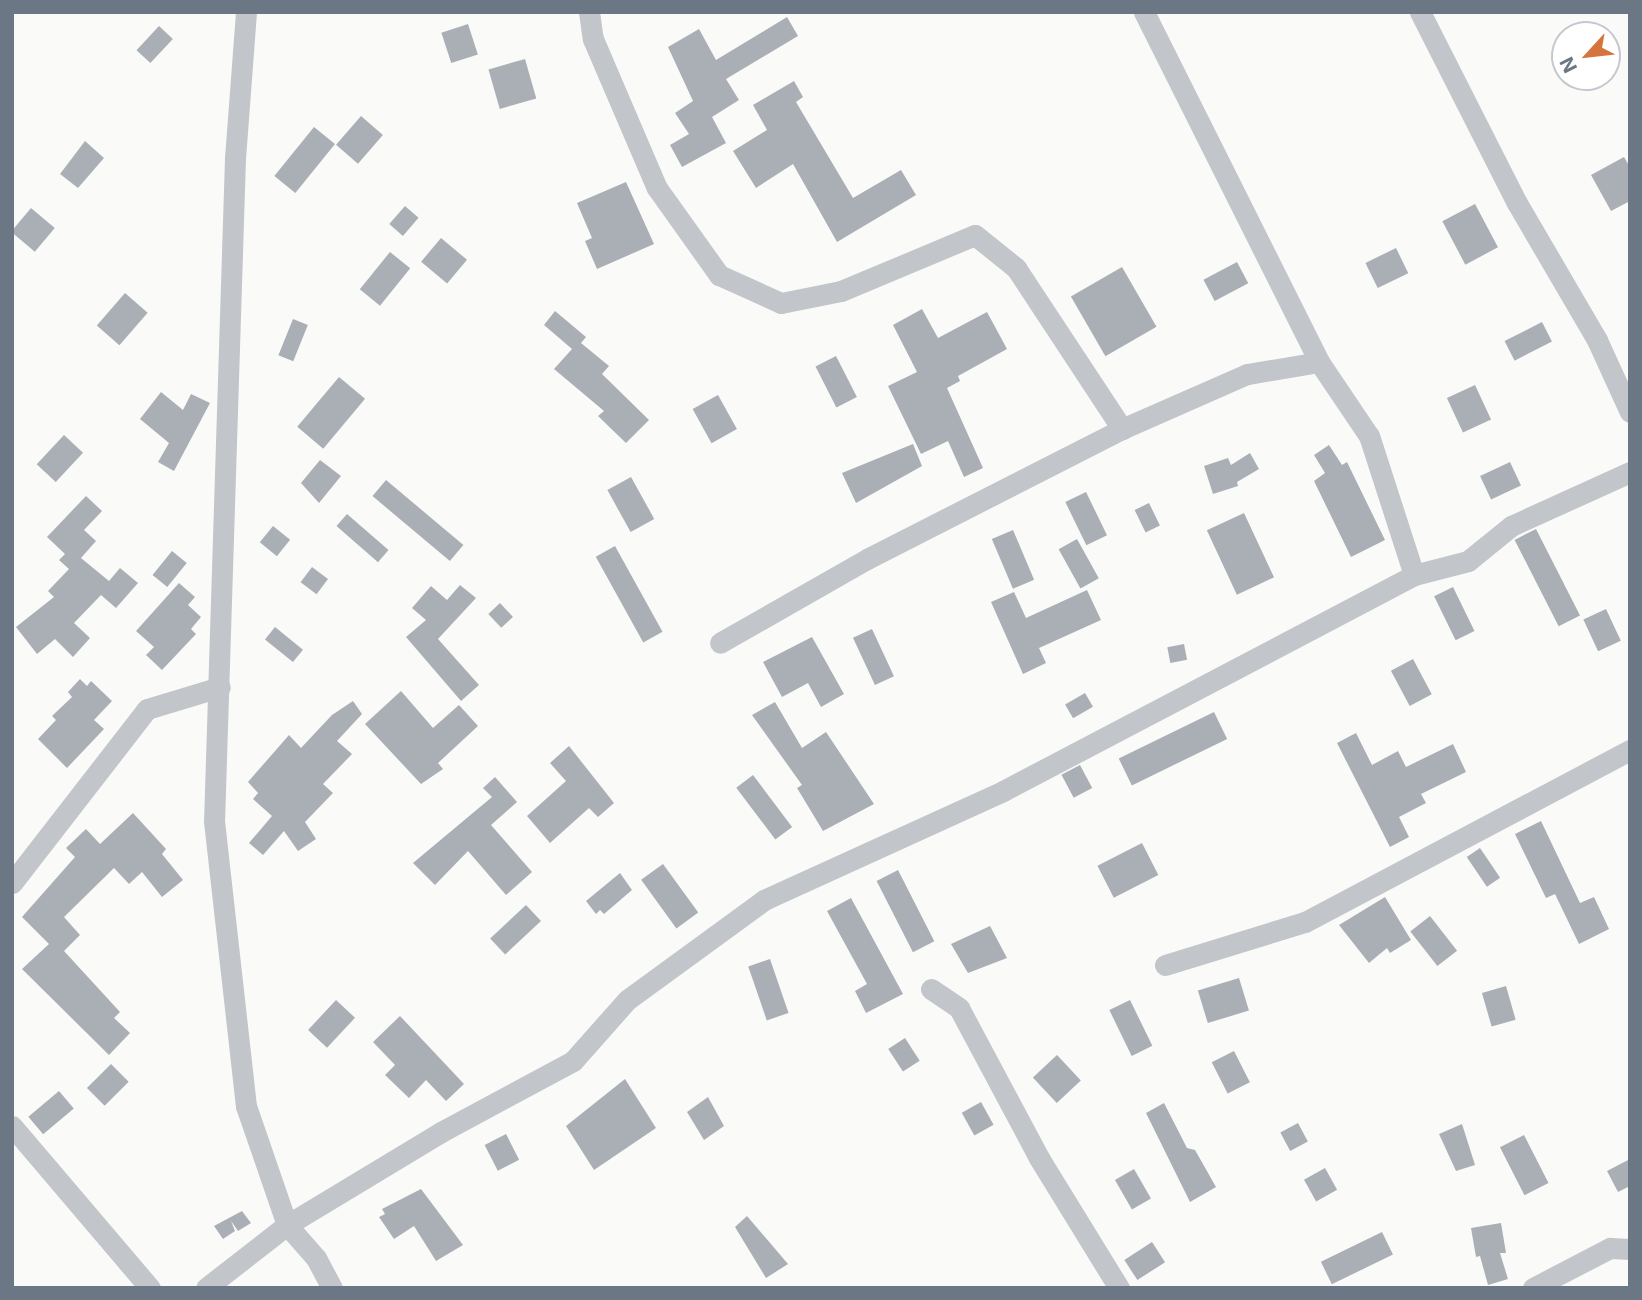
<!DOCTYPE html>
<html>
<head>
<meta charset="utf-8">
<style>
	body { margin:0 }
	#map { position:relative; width:1642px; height:1300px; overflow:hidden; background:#fafaf8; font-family:Inter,sans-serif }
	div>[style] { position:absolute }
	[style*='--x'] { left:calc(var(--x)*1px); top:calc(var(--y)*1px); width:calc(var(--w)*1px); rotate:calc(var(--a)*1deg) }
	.building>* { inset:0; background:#aaafb6; transform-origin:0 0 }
	.minor>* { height:21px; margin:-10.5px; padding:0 10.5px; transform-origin:10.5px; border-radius:10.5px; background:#c2c5c9 }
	span { translate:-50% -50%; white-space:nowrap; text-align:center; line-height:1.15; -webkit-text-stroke:7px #fff; paint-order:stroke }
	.frame { position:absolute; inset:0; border:14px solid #6c7786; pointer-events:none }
	.north { position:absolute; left:1551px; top:21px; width:70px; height:70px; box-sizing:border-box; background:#fff; border:2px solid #c4c9cf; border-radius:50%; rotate:243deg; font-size:19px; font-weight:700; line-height:28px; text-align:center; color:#6c7786 }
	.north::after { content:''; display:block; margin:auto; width:24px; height:32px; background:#d5743d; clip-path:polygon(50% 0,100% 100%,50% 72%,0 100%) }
</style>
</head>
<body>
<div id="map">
	<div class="building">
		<i style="clip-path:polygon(787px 17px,798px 36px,726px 79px,739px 100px,712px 117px,726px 143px,682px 167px,670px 145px,689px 134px,675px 113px,693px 101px,668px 47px,699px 29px,716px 60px)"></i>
		<i style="left:468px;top:24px;width:32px;height:28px;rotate:72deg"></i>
		<i style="left:159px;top:26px;width:19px;height:33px;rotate:43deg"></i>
		<i style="left:525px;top:59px;width:41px;height:38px;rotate:74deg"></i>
		<i style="clip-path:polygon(794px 81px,803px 97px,796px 102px,853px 198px,901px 170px,916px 195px,837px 242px,793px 164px,756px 188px,733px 151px,767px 130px,753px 105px)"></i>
		<i style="left:361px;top:116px;width:29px;height:38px;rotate:41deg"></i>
		<i style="left:314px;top:127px;width:27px;height:63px;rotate:39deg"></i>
		<i style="clip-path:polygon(85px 141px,104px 158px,78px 188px,60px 174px)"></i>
		<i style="clip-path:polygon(1624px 157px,1630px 167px,1630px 201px,1611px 211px,1591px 175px)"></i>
		<i style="clip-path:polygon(626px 182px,654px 244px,597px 269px,585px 241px,592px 238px,577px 203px)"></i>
		<i style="left:1475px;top:204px;width:49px;height:37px;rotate:62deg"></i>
		<i style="left:405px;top:206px;width:18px;height:24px;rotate:41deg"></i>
		<i style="left:31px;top:208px;width:31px;height:31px;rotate:40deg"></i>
		<i style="left:441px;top:238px;width:34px;height:31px;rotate:40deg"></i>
		<i style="left:1396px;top:248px;width:28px;height:34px;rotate:64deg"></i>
		<i style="left:390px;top:252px;width:26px;height:48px;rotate:39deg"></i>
		<i style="left:1237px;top:262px;width:24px;height:38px;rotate:62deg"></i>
		<i style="left:1122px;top:267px;width:69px;height:59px;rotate:60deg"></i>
		<i style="left:125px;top:293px;width:30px;height:43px;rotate:41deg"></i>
		<i style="clip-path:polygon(922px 309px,938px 338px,987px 312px,1007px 349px,958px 376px,960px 381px,947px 388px,983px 468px,964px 477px,948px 441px,921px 454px,888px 386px,917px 372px,893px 325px)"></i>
		<i style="clip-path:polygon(555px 311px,586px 337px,581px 343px,609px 366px,602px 374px,649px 420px,626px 443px,598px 416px,604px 411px,554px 369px,572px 349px,544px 325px)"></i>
		<i style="left:293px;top:319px;width:16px;height:39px;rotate:22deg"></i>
		<i style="left:1542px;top:322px;width:22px;height:42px;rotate:63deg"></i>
		<i style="left:836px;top:356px;width:46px;height:23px;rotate:63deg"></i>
		<i style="left:339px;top:377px;width:34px;height:65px;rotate:40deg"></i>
		<i style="left:1475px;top:385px;width:38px;height:31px;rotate:65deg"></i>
		<i style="clip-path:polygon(161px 392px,183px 410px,191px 394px,210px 403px,174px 471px,158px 462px,169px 443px,140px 419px)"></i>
		<i style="left:718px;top:395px;width:39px;height:29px;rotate:61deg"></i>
		<i style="left:64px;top:435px;width:26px;height:40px;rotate:43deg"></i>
		<i style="clip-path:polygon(913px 444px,922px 466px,856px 503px,842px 473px)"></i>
		<i style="clip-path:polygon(1329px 445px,1342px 465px,1347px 462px,1385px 540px,1351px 557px,1314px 481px,1325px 473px,1314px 455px)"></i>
		<i style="clip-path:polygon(1250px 453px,1259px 469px,1237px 482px,1238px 486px,1213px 494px,1204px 466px,1228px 458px,1231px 465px)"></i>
		<i style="clip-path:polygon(320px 460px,341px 476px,319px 503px,301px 483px)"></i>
		<i style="left:1510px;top:462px;width:26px;height:33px;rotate:65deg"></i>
		<i style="left:631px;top:477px;width:48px;height:27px;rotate:61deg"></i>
		<i style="left:386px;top:480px;width:101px;height:21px;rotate:40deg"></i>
		<i style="left:1086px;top:492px;width:48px;height:23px;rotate:64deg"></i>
		<i style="clip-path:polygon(86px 496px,102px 511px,84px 530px,96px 541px,81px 558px,109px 581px,120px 568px,138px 583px,116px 608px,101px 595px,74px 623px,90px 638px,73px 657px,55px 639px,37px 654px,16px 627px,54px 597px,48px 591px,69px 569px,59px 560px,65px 554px,47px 537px)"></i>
		<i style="left:1149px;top:503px;width:25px;height:16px;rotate:64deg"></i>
		<i style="left:1244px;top:513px;width:71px;height:41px;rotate:65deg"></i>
		<i style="left:347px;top:514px;width:55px;height:16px;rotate:41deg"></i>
		<i style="left:273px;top:526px;width:22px;height:21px;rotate:39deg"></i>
		<i style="left:1536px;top:529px;width:97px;height:24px;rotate:63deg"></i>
		<i style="left:1013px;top:530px;width:54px;height:23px;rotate:67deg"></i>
		<i style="left:1077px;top:539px;width:45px;height:21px;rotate:61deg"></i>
		<i style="left:615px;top:546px;width:98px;height:22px;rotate:61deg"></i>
		<i style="left:172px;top:551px;width:19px;height:31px;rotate:39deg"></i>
		<i style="left:312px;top:567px;width:20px;height:19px;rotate:37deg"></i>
		<i style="clip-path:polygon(179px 583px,195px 597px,188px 605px,201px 617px,191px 629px,196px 634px,162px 670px,146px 655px,154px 647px,136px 631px)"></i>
		<i style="clip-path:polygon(460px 585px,476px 598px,438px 639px,479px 685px,461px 701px,406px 637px,426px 620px,412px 608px,431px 586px,447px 600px)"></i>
		<i style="left:1453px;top:587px;width:49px;height:21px;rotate:64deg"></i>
		<i style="clip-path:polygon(1087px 590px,1101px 620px,1039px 648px,1046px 663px,1023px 674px,991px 602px,1014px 592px,1026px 618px)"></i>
		<i style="left:500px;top:603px;width:19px;height:16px;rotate:47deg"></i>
		<i style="left:1606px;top:609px;width:35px;height:25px;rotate:65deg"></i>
		<i style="left:275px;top:627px;width:36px;height:16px;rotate:39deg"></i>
		<i style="left:872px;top:629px;width:52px;height:21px;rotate:65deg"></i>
		<i style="clip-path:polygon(812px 637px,844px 694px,821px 707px,808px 683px,782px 697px,763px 662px)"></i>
		<i style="left:1184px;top:644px;width:16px;height:17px;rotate:79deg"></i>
		<i style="left:1413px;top:659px;width:40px;height:25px;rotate:62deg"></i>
		<i style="clip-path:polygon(80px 679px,87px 686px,91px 681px,112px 701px,94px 720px,104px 729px,67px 768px,38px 739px,56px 720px,52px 716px,72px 697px,68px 692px)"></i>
		<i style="clip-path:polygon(401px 691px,433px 728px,459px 705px,478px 726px,438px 763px,443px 769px,421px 784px,365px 724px)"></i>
		<i style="left:1085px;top:693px;width:16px;height:23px;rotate:60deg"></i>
		<i style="clip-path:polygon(353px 701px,362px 714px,337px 741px,352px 754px,323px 784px,333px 793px,305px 822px,316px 839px,298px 851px,284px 831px,263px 855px,249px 843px,272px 816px,253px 799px,258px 793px,248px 782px,289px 735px,301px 748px,332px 715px)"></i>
		<i style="clip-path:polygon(775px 702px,802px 748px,826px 732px,874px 804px,823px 831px,797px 788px,802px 785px,752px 715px)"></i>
		<i style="left:1214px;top:712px;width:30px;height:106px;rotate:64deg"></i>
		<i style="clip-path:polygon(1356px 733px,1372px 765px,1398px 751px,1406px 767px,1453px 744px,1466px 772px,1421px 794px,1426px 803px,1399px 817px,1409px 837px,1390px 847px,1337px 743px)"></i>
		<i style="clip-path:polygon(569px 746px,614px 803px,598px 817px,589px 808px,550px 843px,527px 816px,566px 781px,550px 763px)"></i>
		<i style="left:1080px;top:765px;width:26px;height:21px;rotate:62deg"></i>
		<i style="left:753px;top:775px;width:65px;height:21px;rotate:53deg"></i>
		<i style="clip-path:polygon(495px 777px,517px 802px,491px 825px,532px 872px,506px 895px,468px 851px,435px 885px,413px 863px,492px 797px,483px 788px)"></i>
		<i style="clip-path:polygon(133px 813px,166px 849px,162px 854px,183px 880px,162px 897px,142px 872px,129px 884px,114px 868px,64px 917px,80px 935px,64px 951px,120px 1012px,114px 1018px,130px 1033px,109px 1055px,22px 969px,49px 944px,22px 917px,75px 857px,66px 848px,86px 829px,100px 844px)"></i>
		<i style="clip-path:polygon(1541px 821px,1580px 903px,1594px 897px,1609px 929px,1579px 944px,1555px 894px,1546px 898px,1515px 834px)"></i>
		<i style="left:1142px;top:843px;width:36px;height:50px;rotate:63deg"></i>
		<i style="left:1480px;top:848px;width:36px;height:16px;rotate:56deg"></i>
		<i style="left:663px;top:864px;width:60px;height:27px;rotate:54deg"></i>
		<i style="left:898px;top:870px;width:80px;height:24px;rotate:63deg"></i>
		<i style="clip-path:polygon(620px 873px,632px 890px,604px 914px,600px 910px,596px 914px,586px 901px)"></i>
		<i style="clip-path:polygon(1385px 897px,1411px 940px,1390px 953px,1387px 948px,1369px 963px,1339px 925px)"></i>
		<i style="clip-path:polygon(851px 898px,903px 994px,866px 1013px,855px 991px,867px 984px,827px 911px)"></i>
		<i style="left:526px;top:905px;width:22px;height:49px;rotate:47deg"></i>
		<i style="left:1430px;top:916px;width:44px;height:25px;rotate:52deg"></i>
		<i style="clip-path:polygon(990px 926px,1007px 958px,968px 973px,951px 944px)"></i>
		<i style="left:770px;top:959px;width:57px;height:23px;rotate:71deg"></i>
		<i style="left:1239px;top:978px;width:34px;height:43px;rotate:73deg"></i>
		<i style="left:1506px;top:986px;width:35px;height:25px;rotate:74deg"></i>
		<i style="left:336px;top:1000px;width:26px;height:41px;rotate:43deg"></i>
		<i style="left:1130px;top:1000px;width:51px;height:23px;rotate:64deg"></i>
		<i style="clip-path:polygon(400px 1016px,464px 1084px,446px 1101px,426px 1080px,409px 1098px,385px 1075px,395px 1065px,373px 1042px)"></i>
		<i style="left:905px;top:1038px;width:27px;height:20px;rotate:57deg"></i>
		<i style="left:1234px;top:1051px;width:35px;height:25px;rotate:63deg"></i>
		<i style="left:1057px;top:1055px;width:35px;height:33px;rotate:47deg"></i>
		<i style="left:111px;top:1064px;width:25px;height:34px;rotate:45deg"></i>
		<i style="clip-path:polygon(625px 1079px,656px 1128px,594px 1170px,566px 1126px)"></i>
		<i style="left:59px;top:1091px;width:23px;height:40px;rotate:50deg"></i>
		<i style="clip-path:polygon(708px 1097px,724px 1126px,704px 1140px,687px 1112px)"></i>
		<i style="left:981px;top:1102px;width:26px;height:22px;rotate:61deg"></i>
		<i style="clip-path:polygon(1164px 1103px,1187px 1148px,1195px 1150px,1216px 1187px,1190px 1202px,1146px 1113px)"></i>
		<i style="left:1298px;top:1123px;width:21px;height:20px;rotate:62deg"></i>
		<i style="clip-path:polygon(1462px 1124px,1475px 1165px,1456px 1171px,1439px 1134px)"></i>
		<i style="left:506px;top:1134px;width:29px;height:24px;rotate:63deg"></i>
		<i style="left:1524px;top:1135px;width:54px;height:27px;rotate:63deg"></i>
		<i style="clip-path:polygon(1630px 1159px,1630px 1186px,1618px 1192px,1607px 1171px)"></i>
		<i style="left:1325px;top:1168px;width:25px;height:24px;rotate:61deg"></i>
		<i style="left:1134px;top:1169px;width:34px;height:22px;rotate:60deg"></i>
		<i style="clip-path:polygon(421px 1189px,463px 1245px,436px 1261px,414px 1226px,394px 1239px,379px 1217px,385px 1214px,382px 1209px)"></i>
		<i style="clip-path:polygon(242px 1211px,251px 1223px,238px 1231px,231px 1221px,235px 1231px,223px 1239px,214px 1226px)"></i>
		<i style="clip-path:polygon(747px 1216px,788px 1264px,766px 1278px,735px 1227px)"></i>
		<i style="clip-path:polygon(1501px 1223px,1506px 1253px,1500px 1253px,1508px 1279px,1488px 1285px,1480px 1256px,1476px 1257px,1471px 1228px)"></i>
		<i style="left:1382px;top:1232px;width:25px;height:68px;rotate:64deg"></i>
		<i style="left:1152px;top:1242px;width:24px;height:33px;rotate:57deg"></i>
	</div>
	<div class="minor">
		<i style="--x:246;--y:12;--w:146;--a:94.3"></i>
		<i style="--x:235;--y:158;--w:663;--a:91.81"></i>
		<i style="--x:214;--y:821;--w:287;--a:83.6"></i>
		<i style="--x:246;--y:1106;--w:126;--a:71"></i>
		<i style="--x:287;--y:1225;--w:44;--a:48.7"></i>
		<i style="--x:316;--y:1258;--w:34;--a:62"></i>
		<i style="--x:589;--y:12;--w:27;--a:82"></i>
		<i style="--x:593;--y:39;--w:162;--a:66.8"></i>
		<i style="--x:657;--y:188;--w:107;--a:54.5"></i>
		<i style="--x:719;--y:275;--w:68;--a:24.3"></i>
		<i style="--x:781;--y:303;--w:61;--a:-11.3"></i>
		<i style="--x:841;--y:291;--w:145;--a:-22.7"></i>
		<i style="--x:975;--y:235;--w:53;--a:38.8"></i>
		<i style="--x:1016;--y:268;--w:193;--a:56.6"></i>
		<i style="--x:1144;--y:12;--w:391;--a:63.4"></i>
		<i style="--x:1420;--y:12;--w:214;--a:63.1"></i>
		<i style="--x:1517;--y:203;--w:159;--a:59.7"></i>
		<i style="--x:1597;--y:340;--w:79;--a:65.4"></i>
		<i style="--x:1414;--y:575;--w:56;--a:-14.5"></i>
		<i style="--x:1468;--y:561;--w:55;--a:-39.1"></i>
		<i style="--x:1511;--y:526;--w:131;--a:-24.4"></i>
		<i style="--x:12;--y:883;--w:220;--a:-52.2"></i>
		<i style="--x:147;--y:709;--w:76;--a:-16.8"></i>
		<i style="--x:1165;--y:965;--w:146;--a:-17.1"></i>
		<i style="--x:1305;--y:922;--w:368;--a:-27.9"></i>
		<i style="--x:931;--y:989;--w:34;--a:34"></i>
		<i style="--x:959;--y:1008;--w:170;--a:61.9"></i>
		<i style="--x:1039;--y:1158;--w:153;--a:58.4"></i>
		<i style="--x:12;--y:1126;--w:213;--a:49.6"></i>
		<i style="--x:206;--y:1288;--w:103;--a:-37.9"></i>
		<i style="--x:287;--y:1225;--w:180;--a:-31.1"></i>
		<i style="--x:441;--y:1132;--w:150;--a:-28.3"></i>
		<i style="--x:573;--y:1061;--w:81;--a:-48.5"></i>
		<i style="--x:627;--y:1000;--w:170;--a:-36.1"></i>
		<i style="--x:764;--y:900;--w:263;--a:-24.5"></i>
		<i style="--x:1003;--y:791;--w:464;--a:-27.7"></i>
		<i style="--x:1414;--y:575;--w:146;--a:-107.9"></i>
		<i style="--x:1369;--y:436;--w:89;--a:-124"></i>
		<i style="--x:1319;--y:362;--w:73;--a:170.5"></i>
		<i style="--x:1247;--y:374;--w:137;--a:156.3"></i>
		<i style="--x:1122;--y:429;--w:286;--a:153"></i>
		<i style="--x:867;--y:559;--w:169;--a:150.3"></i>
		<i style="--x:1533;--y:1288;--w:87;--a:-27.5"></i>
		<i style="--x:1610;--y:1248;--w:20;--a:3"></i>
	</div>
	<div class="frame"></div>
	<div class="north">N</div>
</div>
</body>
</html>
